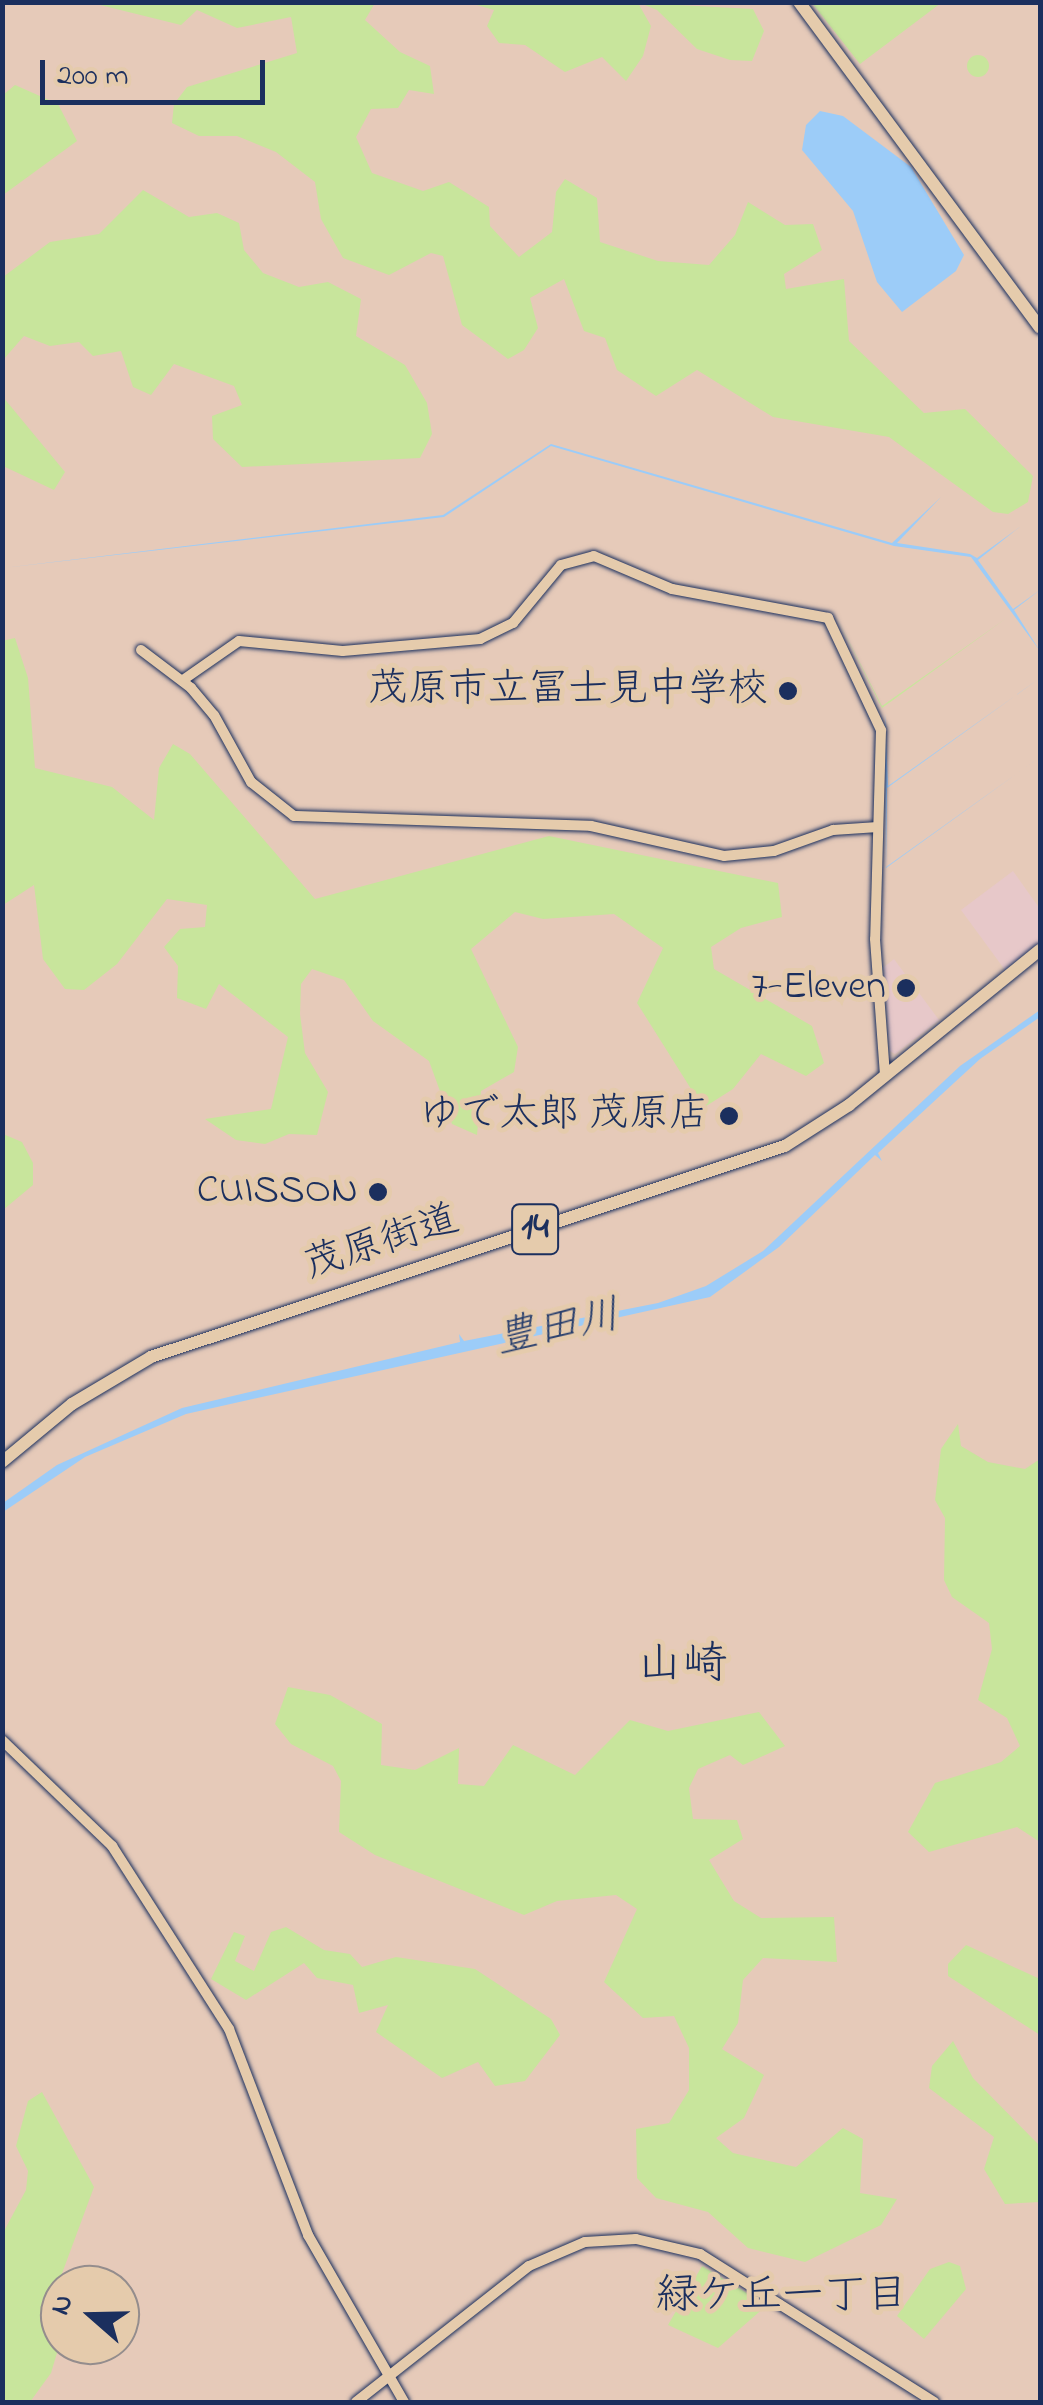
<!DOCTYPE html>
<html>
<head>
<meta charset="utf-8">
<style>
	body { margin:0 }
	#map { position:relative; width:1043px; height:2405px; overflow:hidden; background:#e6cab9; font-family:"Indie Flower","Klee One",sans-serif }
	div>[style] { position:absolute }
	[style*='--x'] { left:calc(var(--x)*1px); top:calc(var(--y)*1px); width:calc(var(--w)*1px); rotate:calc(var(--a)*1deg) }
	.built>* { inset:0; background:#e7c8c9 }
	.green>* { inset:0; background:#c8e59c }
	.round { border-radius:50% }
	.water>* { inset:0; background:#9cccf8 }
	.roads { filter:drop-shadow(0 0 2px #1b2f5e) drop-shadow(0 0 2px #1b2f5e) }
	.minor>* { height:10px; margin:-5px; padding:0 5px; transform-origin:5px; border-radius:5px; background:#e5cbac }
	.major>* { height:12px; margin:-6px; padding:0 6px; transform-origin:6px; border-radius:6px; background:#e5cbac }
	.dots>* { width:28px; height:28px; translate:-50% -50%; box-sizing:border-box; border:5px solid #e5cbac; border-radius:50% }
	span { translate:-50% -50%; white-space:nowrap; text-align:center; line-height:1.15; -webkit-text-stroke:10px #e5cbac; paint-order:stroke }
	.shield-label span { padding:2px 8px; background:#e5cbac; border:2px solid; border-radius:8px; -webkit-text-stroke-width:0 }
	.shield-label { font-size:38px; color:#1b2f5e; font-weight:700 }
	.poi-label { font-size:40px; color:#1b2f5e }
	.right { translate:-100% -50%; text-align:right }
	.street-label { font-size:40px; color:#1b2f5e }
	.water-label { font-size:42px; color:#283f6d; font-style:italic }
	.neighbourhood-label { font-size:42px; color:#1b2f5e }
	.quarter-label { font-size:45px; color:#1b2f5e }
	.frame { position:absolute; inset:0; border:5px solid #1b2f5e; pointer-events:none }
	.north { position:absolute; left:40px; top:2265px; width:100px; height:100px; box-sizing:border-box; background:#e5cbac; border:2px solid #948d8d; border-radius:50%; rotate:290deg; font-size:28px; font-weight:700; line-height:40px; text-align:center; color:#1b2f5e }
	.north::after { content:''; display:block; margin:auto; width:35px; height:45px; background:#1b2f5e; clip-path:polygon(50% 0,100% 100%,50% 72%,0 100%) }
	.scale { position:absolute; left:40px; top:60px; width:225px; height:45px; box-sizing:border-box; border:5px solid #1b2f5e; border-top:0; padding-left:12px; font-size:30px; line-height:35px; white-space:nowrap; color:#1b2f5e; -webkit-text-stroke:8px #e5cbac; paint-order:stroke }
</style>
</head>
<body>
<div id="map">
	<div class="built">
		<i style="clip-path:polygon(1013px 871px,1040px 909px,1040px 942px,1005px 970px,961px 910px)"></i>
		<i style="clip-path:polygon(894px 959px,939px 1020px,895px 1054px,890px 1051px,884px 967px)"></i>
	</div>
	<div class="green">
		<i style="clip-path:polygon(92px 3px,375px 3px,365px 20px,400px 52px,430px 66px,434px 94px,409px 90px,398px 108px,371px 109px,356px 137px,372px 173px,423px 191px,449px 182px,489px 207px,490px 226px,519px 257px,552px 232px,556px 192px,565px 179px,597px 198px,600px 242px,658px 261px,709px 265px,735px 235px,748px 202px,785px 225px,813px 224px,822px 250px,784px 274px,786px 289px,844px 279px,849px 341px,924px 413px,965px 409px,1033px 476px,1028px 502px,1008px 514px,993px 512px,889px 437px,773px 417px,697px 370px,656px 396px,617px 370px,605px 338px,584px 331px,564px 279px,530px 298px,538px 328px,524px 350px,508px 359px,462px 325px,443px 256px,431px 253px,389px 275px,343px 258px,321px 219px,315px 182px,276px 152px,237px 136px,199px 136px,172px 123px,174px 104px,187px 87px,297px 53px,291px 17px,237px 28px,197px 10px,181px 25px)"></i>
		<i style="clip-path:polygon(470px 3px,638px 3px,651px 26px,643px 56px,626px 81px,602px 57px,565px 72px,525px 45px,499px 43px,487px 26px,494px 10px)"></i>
		<i style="clip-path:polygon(640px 3px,753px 9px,764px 31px,752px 61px,730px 60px,697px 49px,657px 10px)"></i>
		<i style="clip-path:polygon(812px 3px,824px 4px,941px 3px,860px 64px)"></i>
		<i class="round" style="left:967px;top:55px;width:22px;height:22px"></i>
		<i style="clip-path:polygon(15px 85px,58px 104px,77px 141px,3px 195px,3px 95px)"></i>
		<i style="clip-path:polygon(143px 190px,189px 217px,217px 213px,239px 223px,244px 250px,263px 273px,299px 287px,328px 282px,361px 299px,356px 336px,405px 365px,427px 403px,432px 434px,420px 458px,242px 467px,213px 439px,212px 416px,242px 405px,234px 386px,174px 364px,151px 395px,133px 387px,121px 351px,93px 356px,79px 342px,50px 346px,24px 336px,3px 360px,3px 277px,50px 242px,99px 234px)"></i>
		<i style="clip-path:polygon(3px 397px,65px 472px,54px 490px,3px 466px)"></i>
		<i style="clip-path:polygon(835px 614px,882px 706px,1008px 617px,882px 708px)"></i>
		<i style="clip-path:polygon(15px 638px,28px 678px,35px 768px,112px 787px,154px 820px,159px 768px,173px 744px,190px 754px,315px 899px,549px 836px,778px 883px,782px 917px,741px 928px,711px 947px,714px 969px,812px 1026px,824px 1063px,806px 1076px,761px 1054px,733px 1089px,703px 1108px,637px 1003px,663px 948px,614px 914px,543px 919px,515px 912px,471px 949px,518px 1047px,514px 1072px,481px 1091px,477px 1135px,452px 1124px,429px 1061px,373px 1021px,344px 980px,312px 969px,301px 984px,300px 1014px,305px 1053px,328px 1092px,317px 1135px,289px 1134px,265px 1144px,236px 1140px,205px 1119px,271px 1109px,288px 1037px,219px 984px,206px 1009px,177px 998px,178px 966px,164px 947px,180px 929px,205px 927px,207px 905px,167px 899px,117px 964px,84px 990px,65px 989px,43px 959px,34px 885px,3px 905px,2px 641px)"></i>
		<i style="clip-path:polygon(3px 1134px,22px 1142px,33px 1163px,33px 1185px,3px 1210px)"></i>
		<i style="clip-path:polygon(958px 1424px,961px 1446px,988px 1462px,1025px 1469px,1040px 1459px,1040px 1842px,1017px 1827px,929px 1852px,908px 1832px,935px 1783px,1001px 1762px,1020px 1746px,1007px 1718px,978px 1700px,992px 1649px,989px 1623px,952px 1597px,944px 1580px,945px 1518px,935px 1500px,941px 1449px)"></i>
		<i style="clip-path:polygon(288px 1687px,330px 1695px,382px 1724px,381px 1765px,415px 1770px,459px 1748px,458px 1784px,484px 1786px,513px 1745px,575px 1775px,630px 1720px,668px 1731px,759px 1712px,785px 1746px,743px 1765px,730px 1755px,698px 1769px,689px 1788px,693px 1819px,737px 1820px,743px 1839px,709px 1860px,734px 1901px,761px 1918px,834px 1917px,837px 1962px,763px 1958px,743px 1980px,738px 2023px,722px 2049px,764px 2075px,744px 2118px,716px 2138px,733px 2153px,796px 2167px,843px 2128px,863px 2139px,860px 2193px,897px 2199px,881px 2225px,805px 2262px,748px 2248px,708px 2212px,656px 2198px,637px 2178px,636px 2129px,669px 2123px,689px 2090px,689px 2048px,674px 2016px,643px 2018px,604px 1982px,637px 1909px,616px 1895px,557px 1901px,524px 1915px,375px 1855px,339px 1832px,341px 1781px,333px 1766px,291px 1744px,275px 1724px)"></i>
		<i style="clip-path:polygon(286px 1927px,324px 1950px,350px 1954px,362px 1967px,396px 1957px,475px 1969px,551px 2019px,560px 2035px,525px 2081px,495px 2086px,478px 2062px,442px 2078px,376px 2032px,388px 2005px,359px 2013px,353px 1985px,317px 1978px,304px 1963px,246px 2000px,211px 1979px,234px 1932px,245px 1936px,235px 1961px,254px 1971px,271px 1932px)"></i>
		<i style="clip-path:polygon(966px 1945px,1040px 1979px,1040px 2035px,948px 1976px,948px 1964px)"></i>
		<i style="clip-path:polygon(953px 2041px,973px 2078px,1040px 2146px,1040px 2202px,1005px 2204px,984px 2169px,994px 2137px,929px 2088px,932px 2066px)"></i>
		<i style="clip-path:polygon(42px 2092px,94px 2187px,57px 2287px,60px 2343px,51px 2373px,30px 2402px,3px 2402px,3px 2233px,26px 2190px,28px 2171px,16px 2146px,28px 2101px)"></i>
		<i style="clip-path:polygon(949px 2262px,960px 2266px,966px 2289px,924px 2339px,897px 2316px,930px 2269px)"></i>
		<i style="clip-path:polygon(702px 2266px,767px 2305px,718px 2348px,668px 2325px)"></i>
	</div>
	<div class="water">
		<i style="clip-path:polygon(820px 111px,843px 116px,911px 167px,964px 255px,956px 271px,902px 312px,877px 282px,853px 211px,802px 150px,806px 125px)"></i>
		<i style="clip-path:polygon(551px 444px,892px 543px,941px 497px,897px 543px,970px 554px,977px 558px,1021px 526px,978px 560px,1013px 609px,1040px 590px,1014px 610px,1040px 651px,971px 557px,894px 546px,551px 446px,444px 517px,3px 568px,443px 515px)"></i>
		<i style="clip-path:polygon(1040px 678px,887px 788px,886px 867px,1040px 757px,886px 868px,885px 713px,888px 786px)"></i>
		<i style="clip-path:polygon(1040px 1010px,1040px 1017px,980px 1059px,878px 1153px,882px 1161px,875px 1155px,779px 1247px,710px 1297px,186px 1414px,85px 1457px,3px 1512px,3px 1503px,57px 1465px,182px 1408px,460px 1342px,459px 1334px,464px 1341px,658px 1303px,706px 1286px,763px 1251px,960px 1066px)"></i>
	</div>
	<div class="roads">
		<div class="minor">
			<i style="--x:141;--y:650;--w:63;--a:37.2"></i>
			<i style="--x:191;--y:688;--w:35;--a:50"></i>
			<i style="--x:214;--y:715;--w:77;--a:61.1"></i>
			<i style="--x:251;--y:782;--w:55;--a:38.3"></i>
			<i style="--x:294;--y:816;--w:297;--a:1.9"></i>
			<i style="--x:591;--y:826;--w:136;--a:12.7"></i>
			<i style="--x:724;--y:856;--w:50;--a:-5.7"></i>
			<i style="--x:774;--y:851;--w:63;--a:-19.6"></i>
			<i style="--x:833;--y:830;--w:45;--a:-3.8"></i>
			<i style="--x:183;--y:680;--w:68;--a:-34.9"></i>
			<i style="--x:239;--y:641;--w:104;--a:5.5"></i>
			<i style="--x:343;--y:651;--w:138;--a:-5"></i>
			<i style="--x:480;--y:639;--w:37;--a:-26"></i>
			<i style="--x:513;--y:623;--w:75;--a:-50.4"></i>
			<i style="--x:561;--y:565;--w:34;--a:-15"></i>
			<i style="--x:594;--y:556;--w:85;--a:22.9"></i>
			<i style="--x:672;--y:589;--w:159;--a:10.5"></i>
			<i style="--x:828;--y:618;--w:124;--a:64.7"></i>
			<i style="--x:881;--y:730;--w:209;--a:91.6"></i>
			<i style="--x:875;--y:939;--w:135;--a:85.8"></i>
			<i style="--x:2;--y:1740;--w:153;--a:43.9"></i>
			<i style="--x:112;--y:1846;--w:217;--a:57.4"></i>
			<i style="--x:229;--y:2029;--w:221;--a:69"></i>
			<i style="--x:308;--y:2235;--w:193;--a:60.1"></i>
			<i style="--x:356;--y:2402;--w:220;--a:-38.2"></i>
			<i style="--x:529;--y:2266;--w:61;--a:-23.2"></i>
			<i style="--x:585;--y:2242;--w:51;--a:-3.4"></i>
			<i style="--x:636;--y:2239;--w:66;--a:13.2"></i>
			<i style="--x:700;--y:2254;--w:277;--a:32.3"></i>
		</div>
		<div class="major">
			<i style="--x:799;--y:2;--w:405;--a:53.5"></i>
			<i style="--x:2;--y:1462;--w:91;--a:-39.6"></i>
			<i style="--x:72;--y:1404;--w:92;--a:-30.7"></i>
			<i style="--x:151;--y:1357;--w:668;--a:-18.41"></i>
			<i style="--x:785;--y:1146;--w:76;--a:-32.6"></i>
			<i style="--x:849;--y:1105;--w:246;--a:-39.1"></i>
		</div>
	</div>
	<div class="dots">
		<i style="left:788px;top:691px;background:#1b2f5e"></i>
		<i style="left:906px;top:988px;background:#1b2f5e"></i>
		<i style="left:729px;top:1116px;background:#1b2f5e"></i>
		<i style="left:378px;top:1192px;background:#1b2f5e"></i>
	</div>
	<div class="shield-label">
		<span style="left:535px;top:1229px">14</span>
	</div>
	<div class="poi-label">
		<span class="right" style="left:768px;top:691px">茂原市立冨士見中学校</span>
		<span class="right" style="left:886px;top:988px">7-Eleven</span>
		<span class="right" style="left:709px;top:1116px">ゆで太郎 茂原店</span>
		<span class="right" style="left:358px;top:1192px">CUISSON</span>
	</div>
	<div class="street-label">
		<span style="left:382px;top:1244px;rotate:-18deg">茂原街道</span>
	</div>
	<div class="water-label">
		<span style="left:558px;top:1329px;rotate:-12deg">豊田川</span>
	</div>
	<div class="neighbourhood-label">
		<span style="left:782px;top:2297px">緑ケ丘一丁目</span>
	</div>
	<div class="quarter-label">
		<span style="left:682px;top:1667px">山崎</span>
	</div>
	<div class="frame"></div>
	<div class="north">N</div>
	<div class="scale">200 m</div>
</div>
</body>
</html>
